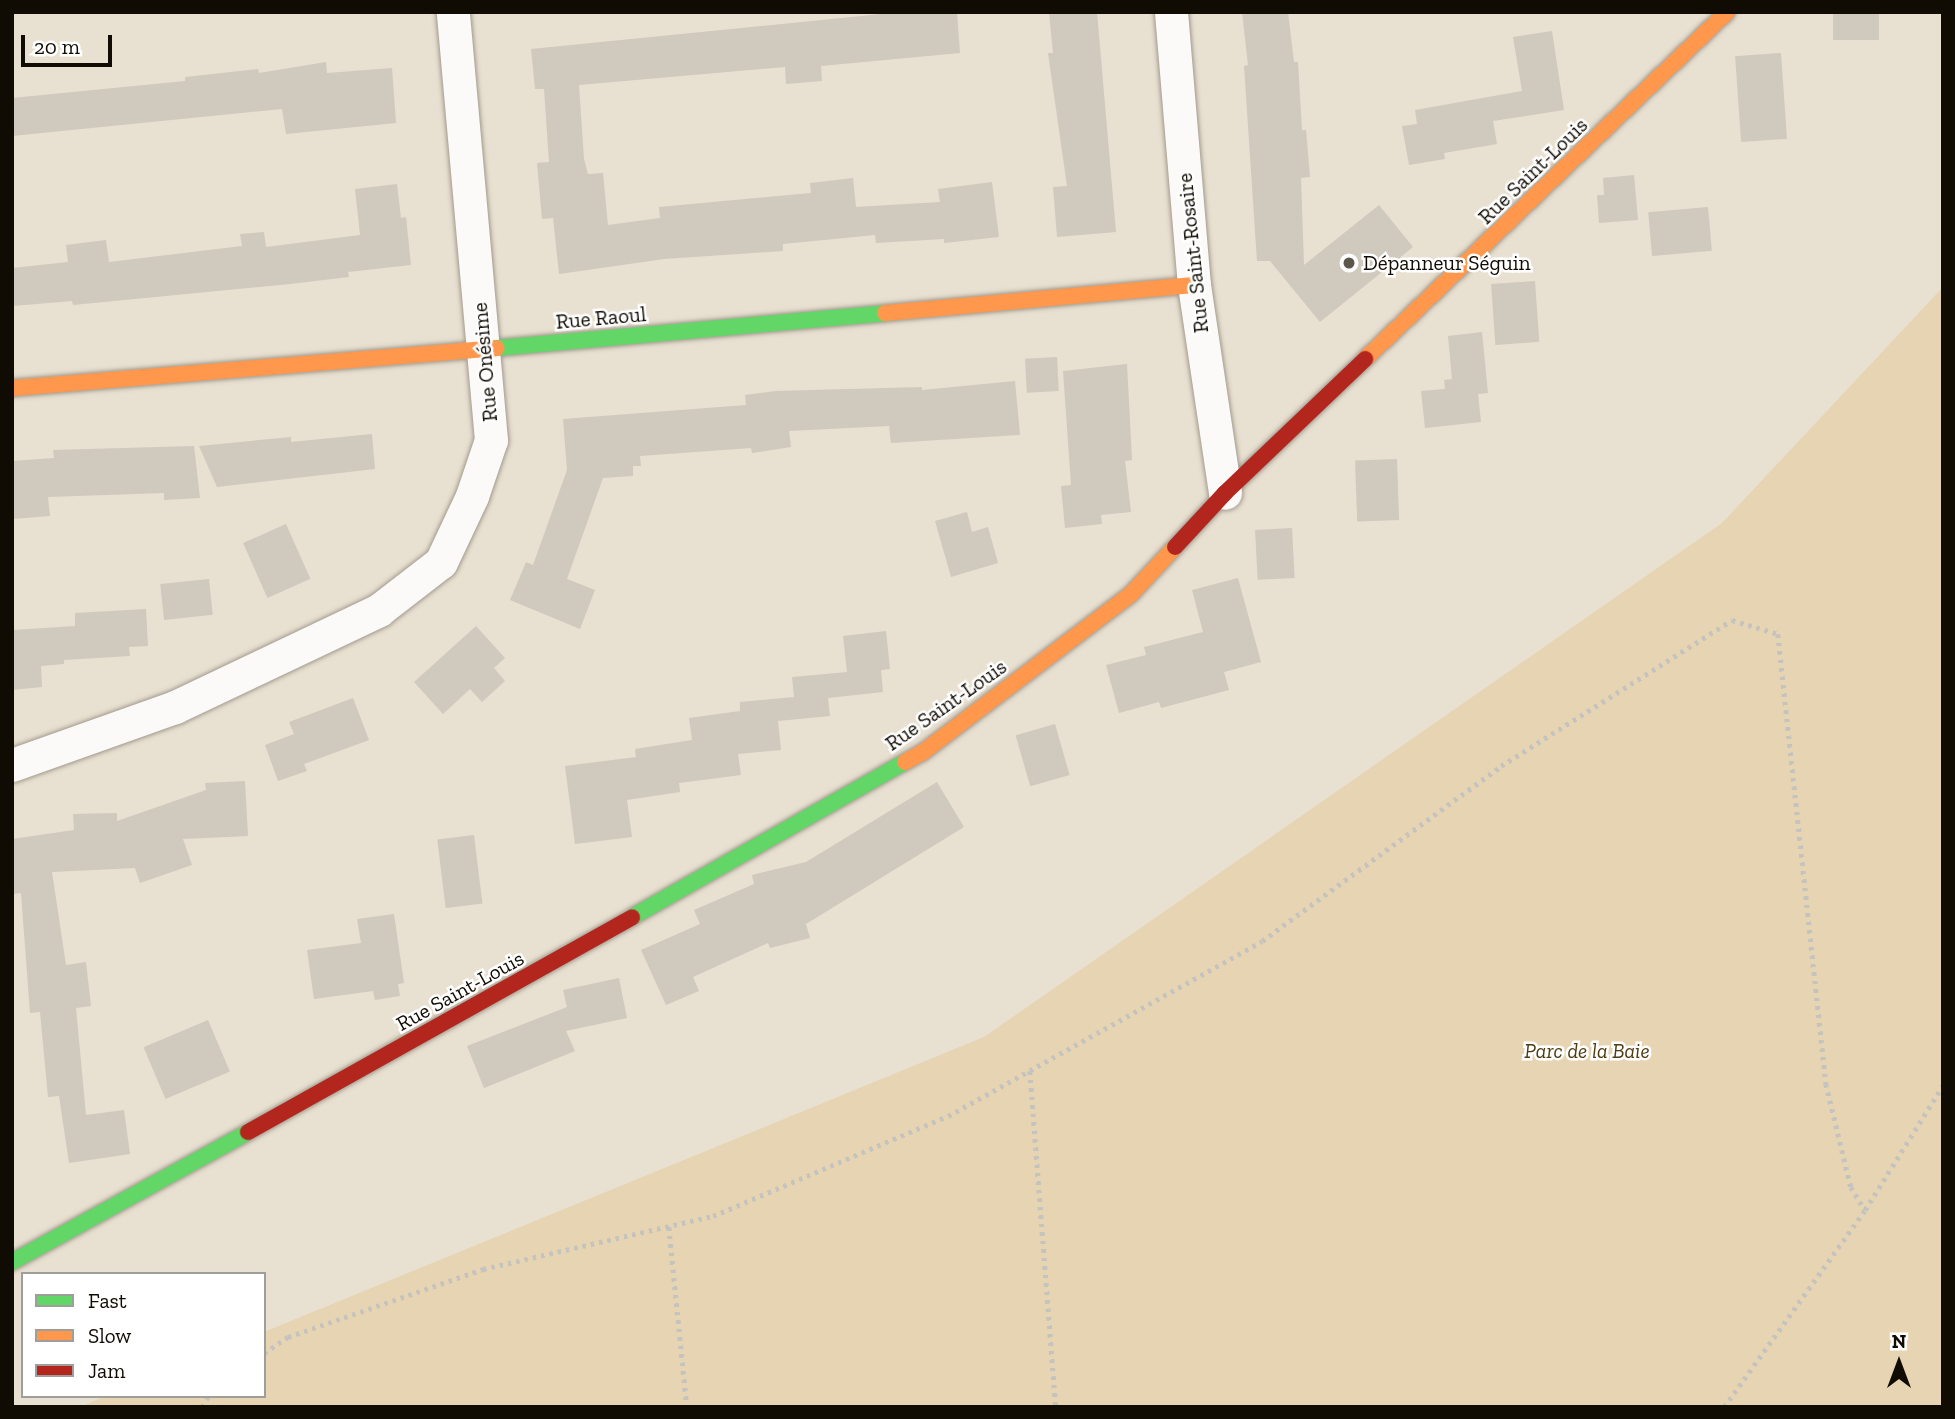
<!DOCTYPE html>
<html>
<head>
<meta charset="utf-8">
<style>
	body { margin:0 }
	#map { position:relative; width:1955px; height:1419px; overflow:hidden; background:#e8e0d0; font-family:"Zilla Slab",serif }
	div>[style] { position:absolute }
	[style*='--x'] { left:calc(var(--x)*1px); top:calc(var(--y)*1px); width:calc(var(--w)*1px); rotate:calc(var(--a)*1deg) }
	.green>* { inset:0; background:#e7d4b2 }
	.building>* { inset:0; background:#d0c9bd; transform-origin:0 0 }
	.path>* { height:4.5px; margin-top:-2.25px; transform-origin:0; background:repeating-linear-gradient(90deg,#c5c3be 0 3.5px,transparent 0 8.5px) }
	.roads { filter:drop-shadow(0 0 2px #a29b8f) drop-shadow(0 0 2px #a29b8f) }
	.street>* { height:33px; margin:-16.5px; padding:0 16.5px; transform-origin:16.5px; border-radius:16.5px; background:#fcfaf8 }
	.fast>* { height:16px; margin:-8px; padding:0 8px; transform-origin:8px; border-radius:8px; background:#63d668 }
	.slow>* { height:16px; margin:-8px; padding:0 8px; transform-origin:8px; border-radius:8px; background:#ff974d }
	.jam>* { height:16px; margin:-8px; padding:0 8px; transform-origin:8px; border-radius:8px; background:#b3261e }
	.dots>* { width:19px; height:19px; translate:-50% -50%; box-sizing:border-box; border:4px solid #fff; border-radius:50% }
	span { translate:-50% -50%; white-space:nowrap; text-align:center; line-height:1.15; -webkit-text-stroke:5px #fff; paint-order:stroke }
	.street-label { font-size:21px; color:#110c03 }
	.poi-label { font-size:21px; color:#110c03 }
	.left { translate:0 -50%; text-align:left }
	.park-label { font-size:21px; color:#4f3c13; font-style:italic }
	.frame { position:absolute; inset:0; border:14px solid #110c03; pointer-events:none }
	.legend { position:absolute; left:21px; top:1272px; width:245px; height:126px; box-sizing:border-box; background:#fff; border:2px solid #a09e9a; margin:0; padding:9px 12px; list-style:none; font-size:21px; color:#110c03 }
	.legend li { display:flex; align-items:center; gap:14px; height:35px }
	.legend b { width:35px; border:2px solid #a09e9a }
	.north { position:absolute; left:1864px; top:1328px; width:70px; height:70px; -webkit-text-stroke:5px #fff; paint-order:stroke; rotate:0deg; font-size:19px; font-weight:700; line-height:28px; text-align:center; color:#110c03 }
	.north::after { content:''; display:block; margin:auto; width:24px; height:32px; background:#110c03; clip-path:polygon(50% 0,100% 100%,50% 72%,0 100%) }
	.scale { position:absolute; left:21px; top:35px; width:91px; height:32px; box-sizing:border-box; border:4px solid #110c03; border-top:0; padding-left:9px; font-size:21px; line-height:24px; white-space:nowrap; color:#110c03; -webkit-text-stroke:5px #fff; paint-order:stroke }
</style>
</head>
<body>
<div id="map">
	<div class="green">
		<i style="clip-path:polygon(1943px 287px,1943px 1407px,80px 1407px,106px 1396px,264px 1396px,264px 1332px,984px 1037px,1722px 523px)"></i>
	</div>
	<div class="building">
		<i style="clip-path:polygon(901px 12px,957px 12px,960px 53px,821px 66px,822px 81px,786px 84px,785px 67px,579px 85px,584px 159px,588px 174px,603px 173px,608px 225px,660px 218px,659px 207px,811px 193px,810px 183px,853px 178px,856px 207px,940px 202px,938px 189px,992px 182px,999px 237px,944px 243px,944px 239px,876px 243px,875px 235px,783px 244px,783px 251px,664px 259px,559px 274px,553px 218px,542px 219px,537px 163px,549px 162px,544px 89px,535px 89px,531px 49px)"></i>
		<i style="clip-path:polygon(1049px 12px,1097px 12px,1116px 232px,1057px 237px,1053px 187px,1067px 186px,1048px 53px,1053px 53px)"></i>
		<i style="clip-path:polygon(1242px 12px,1288px 12px,1294px 62px,1298px 62px,1302px 130px,1306px 130px,1310px 177px,1301px 178px,1304px 265px,1379px 205px,1413px 247px,1320px 322px,1270px 261px,1257px 261px,1244px 66px,1248px 65px)"></i>
		<i style="left:1833px;top:12px;width:46px;height:28px"></i>
		<i style="clip-path:polygon(1552px 31px,1564px 110px,1493px 121px,1497px 144px,1444px 153px,1445px 159px,1409px 165px,1402px 126px,1417px 124px,1415px 110px,1522px 91px,1513px 37px)"></i>
		<i style="left:1781px;top:53px;width:86px;height:46px;rotate:86deg"></i>
		<i style="clip-path:polygon(326px 62px,327px 73px,392px 68px,396px 123px,286px 134px,282px 109px,12px 136px,12px 98px,185px 81px,185px 77px,258px 69px,259px 73px)"></i>
		<i style="clip-path:polygon(1634px 175px,1638px 220px,1599px 223px,1597px 195px,1604px 195px,1603px 178px)"></i>
		<i style="clip-path:polygon(397px 184px,401px 218px,406px 217px,411px 265px,348px 272px,349px 277px,290px 284px,73px 305px,72px 301px,12px 306px,12px 268px,68px 262px,66px 245px,106px 240px,109px 262px,242px 246px,240px 234px,264px 232px,266px 247px,360px 235px,355px 189px)"></i>
		<i style="left:1708px;top:207px;width:44px;height:60px;rotate:85deg"></i>
		<i style="left:1535px;top:281px;width:61px;height:44px;rotate:86deg"></i>
		<i style="clip-path:polygon(1482px 332px,1488px 393px,1478px 394px,1481px 422px,1425px 428px,1421px 391px,1445px 389px,1444px 380px,1452px 379px,1448px 336px)"></i>
		<i style="left:1057px;top:357px;width:34px;height:32px;rotate:87deg"></i>
		<i style="clip-path:polygon(1127px 364px,1132px 460px,1125px 461px,1131px 512px,1101px 515px,1102px 524px,1065px 528px,1061px 486px,1071px 485px,1063px 371px)"></i>
		<i style="clip-path:polygon(1015px 381px,1020px 435px,891px 443px,889px 426px,789px 431px,791px 447px,752px 453px,751px 448px,640px 456px,641px 466px,633px 466px,633px 476px,603px 478px,567px 579px,595px 590px,580px 629px,510px 600px,526px 562px,533px 565px,567px 470px,563px 419px,746px 405px,745px 395px,776px 391px,922px 387px,922px 390px)"></i>
		<i style="clip-path:polygon(372px 434px,375px 469px,217px 487px,199px 446px,291px 437px,291px 442px)"></i>
		<i style="clip-path:polygon(194px 446px,200px 498px,164px 500px,164px 493px,48px 497px,50px 516px,12px 519px,12px 461px,54px 458px,53px 450px)"></i>
		<i style="left:1397px;top:459px;width:61px;height:42px;rotate:88deg"></i>
		<i style="clip-path:polygon(967px 512px,972px 532px,988px 527px,998px 563px,951px 577px,935px 521px)"></i>
		<i style="left:286px;top:524px;width:60px;height:47px;rotate:66deg"></i>
		<i style="left:1292px;top:528px;width:50px;height:37px;rotate:87deg"></i>
		<i style="clip-path:polygon(1238px 578px,1261px 662px,1224px 672px,1229px 690px,1161px 708px,1159px 702px,1119px 713px,1106px 665px,1146px 655px,1144px 647px,1203px 632px,1192px 590px)"></i>
		<i style="left:209px;top:579px;width:36px;height:49px;rotate:84deg"></i>
		<i style="clip-path:polygon(146px 609px,148px 646px,129px 647px,130px 656px,64px 660px,64px 664px,41px 666px,42px 687px,12px 690px,12px 630px,75px 626px,75px 613px)"></i>
		<i style="clip-path:polygon(476px 626px,505px 658px,494px 668px,505px 681px,482px 702px,470px 689px,443px 714px,414px 682px)"></i>
		<i style="clip-path:polygon(886px 631px,890px 669px,881px 670px,883px 692px,828px 698px,830px 716px,778px 721px,781px 750px,738px 754px,741px 775px,679px 783px,680px 792px,627px 800px,632px 837px,575px 844px,565px 766px,636px 757px,635px 749px,692px 740px,689px 718px,740px 711px,740px 702px,794px 697px,792px 677px,847px 672px,843px 636px)"></i>
		<i style="clip-path:polygon(353px 698px,369px 740px,304px 764px,307px 771px,278px 781px,265px 745px,294px 734px,289px 722px)"></i>
		<i style="left:1055px;top:724px;width:53px;height:41px;rotate:74deg"></i>
		<i style="clip-path:polygon(245px 781px,248px 836px,183px 839px,192px 865px,140px 883px,135px 868px,52px 872px,66px 965px,86px 962px,91px 1006px,76px 1008px,86px 1115px,124px 1110px,130px 1154px,69px 1163px,59px 1096px,48px 1097px,40px 1012px,30px 1013px,21px 893px,12px 894px,12px 839px,74px 830px,73px 814px,117px 813px,117px 821px,206px 790px,205px 783px)"></i>
		<i style="clip-path:polygon(937px 782px,964px 827px,806px 924px,810px 938px,770px 948px,768px 943px,693px 977px,699px 991px,666px 1005px,641px 950px,700px 924px,694px 910px,754px 884px,752px 875px,806px 862px)"></i>
		<i style="left:474px;top:835px;width:69px;height:37px;rotate:83deg"></i>
		<i style="clip-path:polygon(394px 914px,404px 983px,398px 984px,400px 996px,375px 1000px,373px 991px,314px 999px,307px 950px,361px 943px,357px 919px)"></i>
		<i style="clip-path:polygon(619px 978px,627px 1018px,566px 1031px,575px 1051px,484px 1088px,467px 1046px,567px 1007px,563px 990px)"></i>
		<i style="left:208px;top:1020px;width:56px;height:70px;rotate:67deg"></i>
	</div>
	<div class="path">
		<i style="--x:1030;--y:1071;--w:337;--a:85.6"></i>
		<i style="--x:669;--y:1227;--w:181;--a:84.3"></i>
		<i style="--x:264;--y:1353;--w:29;--a:-34"></i>
		<i style="--x:288;--y:1337;--w:207;--a:-19.2"></i>
		<i style="--x:483;--y:1269;--w:236;--a:-13"></i>
		<i style="--x:713;--y:1216;--w:255;--a:-23.1"></i>
		<i style="--x:948;--y:1116;--w:359;--a:-29.1"></i>
		<i style="--x:1262;--y:941;--w:296;--a:-36.2"></i>
		<i style="--x:1501;--y:766;--w:273;--a:-32.3"></i>
		<i style="--x:1732;--y:620;--w:48;--a:16.9"></i>
		<i style="--x:1778;--y:634;--w:453;--a:83.9"></i>
		<i style="--x:1826;--y:1084;--w:106;--a:76.4"></i>
		<i style="--x:1851;--y:1187;--w:27;--a:59"></i>
		<i style="--x:202;--y:1407;--w:13;--a:-61"></i>
		<i style="--x:1724;--y:1407;--w:242;--a:-54.4"></i>
		<i style="--x:1865;--y:1210;--w:147;--a:-58"></i>
	</div>
	<div class="roads">
		<div class="street">
			<i style="--x:1171;--y:12;--w:274;--a:85.2"></i>
			<i style="--x:1194;--y:285;--w:210;--a:81.5"></i>
			<i style="--x:12;--y:765;--w:173;--a:-19.6"></i>
			<i style="--x:175;--y:707;--w:226;--a:-25.4"></i>
			<i style="--x:379;--y:610;--w:78;--a:-37.7"></i>
			<i style="--x:441;--y:562;--w:73;--a:-64.8"></i>
			<i style="--x:472;--y:496;--w:59;--a:-71.3"></i>
			<i style="--x:491;--y:440;--w:430;--a:-95.1"></i>
		</div>
		<div class="fast">
			<i style="--x:496;--y:348;--w:391;--a:-5.1"></i>
			<i style="--x:632;--y:917;--w:314;--a:-29.6"></i>
			<i style="--x:12;--y:1262;--w:269;--a:-28.8"></i>
		</div>
		<div class="slow">
			<i style="--x:885;--y:313;--w:310;--a:-5.2"></i>
			<i style="--x:1365;--y:359;--w:501;--a:-43.79"></i>
			<i style="--x:12;--y:388;--w:486;--a:-4.7"></i>
			<i style="--x:905;--y:762;--w:21;--a:-29"></i>
			<i style="--x:923;--y:752;--w:261;--a:-37.2"></i>
			<i style="--x:1131;--y:594;--w:64;--a:-46.9"></i>
		</div>
		<div class="jam">
			<i style="--x:1175;--y:547;--w:74;--a:-47.2"></i>
			<i style="--x:1225;--y:493;--w:194;--a:-43.7"></i>
			<i style="--x:248;--y:1132;--w:440;--a:-29.2"></i>
		</div>
	</div>
	<div class="dots">
		<i style="left:1349px;top:263px;background:#5c564b"></i>
	</div>
	<div class="street-label">
		<span style="left:1533px;top:171px;rotate:-44deg">Rue Saint-Louis</span>
		<span style="left:1193px;top:253px;rotate:-96deg">Rue Saint-Rosaire</span>
		<span style="left:601px;top:318px;rotate:-5deg">Rue Raoul</span>
		<span style="left:485px;top:362px;rotate:-95deg">Rue Onésime</span>
		<span style="left:946px;top:705px;rotate:-35deg">Rue Saint-Louis</span>
		<span style="left:460px;top:991px;rotate:-29deg">Rue Saint-Louis</span>
	</div>
	<div class="poi-label">
		<span class="left" style="left:1363px;top:263px">Dépanneur Séguin</span>
	</div>
	<div class="park-label">
		<span style="left:1587px;top:1051px">Parc de la Baie</span>
	</div>
	<div class="frame"></div>
	<ul class="legend">
	<li><b style="height:9px;background:#63d668"></b>Fast</li>
	<li><b style="height:9px;background:#ff974d"></b>Slow</li>
	<li><b style="height:9px;background:#b3261e"></b>Jam</li>
	</ul>
	<div class="north">N</div>
	<div class="scale">20 m</div>
</div>
</body>
</html>
